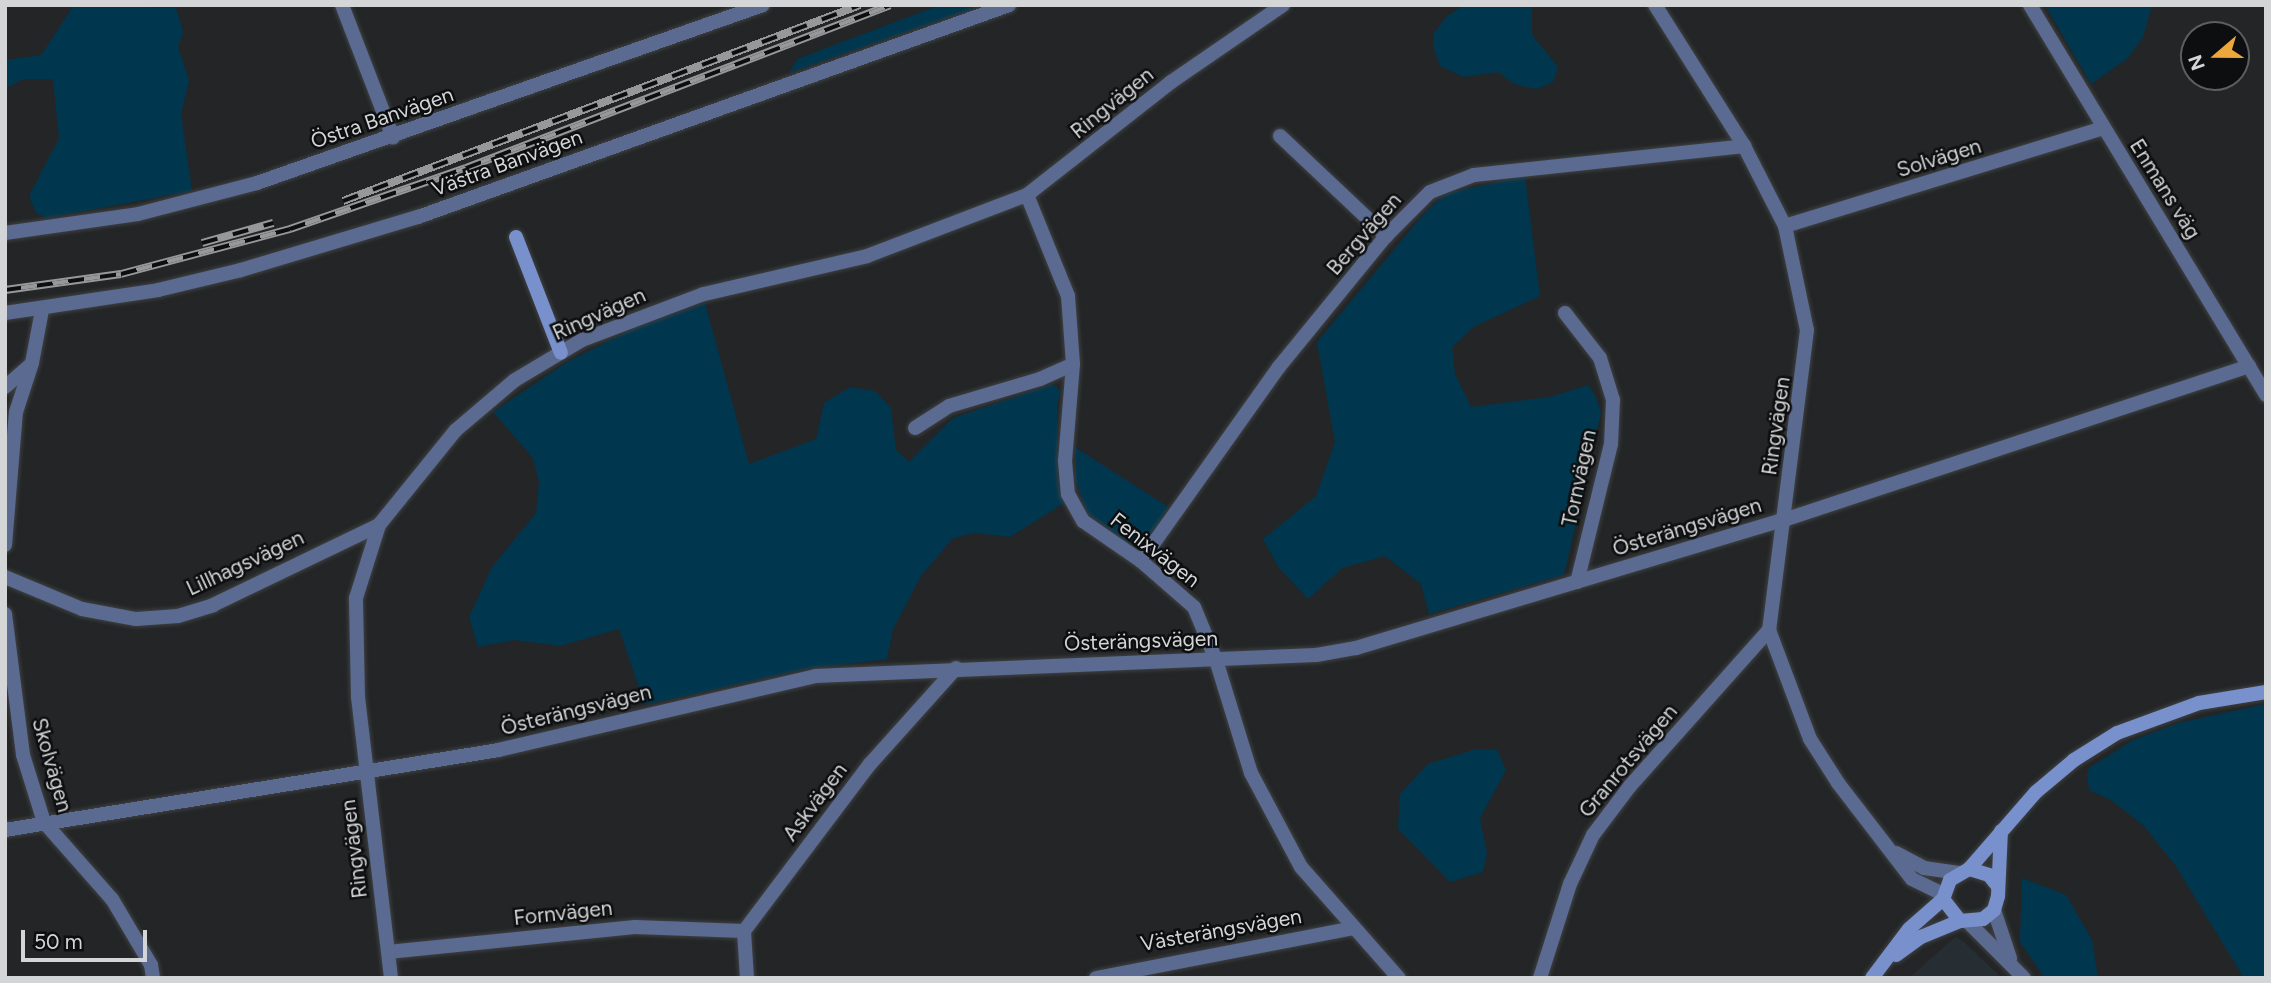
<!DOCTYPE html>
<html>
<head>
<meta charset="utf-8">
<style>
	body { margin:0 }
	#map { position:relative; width:2271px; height:983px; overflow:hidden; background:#232526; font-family:Figtree,sans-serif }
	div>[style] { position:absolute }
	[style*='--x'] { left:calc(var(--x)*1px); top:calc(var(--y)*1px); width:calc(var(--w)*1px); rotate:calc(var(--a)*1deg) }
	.built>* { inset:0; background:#262e33 }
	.green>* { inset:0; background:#00374f }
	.roads { filter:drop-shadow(0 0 2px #3f4142) drop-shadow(0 0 2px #3f4142) }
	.street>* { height:14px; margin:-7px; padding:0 7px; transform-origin:7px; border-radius:7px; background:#5a6a90 }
	.secondary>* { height:14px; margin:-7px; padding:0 7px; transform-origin:7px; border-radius:7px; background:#7891cd }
	.rail>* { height:8px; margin-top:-4px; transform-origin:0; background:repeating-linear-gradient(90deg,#0d0e0f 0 16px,#969899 0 32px); box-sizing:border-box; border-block:2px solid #969899 }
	span { translate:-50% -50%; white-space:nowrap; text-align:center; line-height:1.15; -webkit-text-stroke:5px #0d0e0f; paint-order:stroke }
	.street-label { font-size:21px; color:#d3d5d6 }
	.frame { position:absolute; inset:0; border:7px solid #d3d5d6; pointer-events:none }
	.north { position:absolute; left:2180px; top:21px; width:70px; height:70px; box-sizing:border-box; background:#0d0e0f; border:2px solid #5c5e5f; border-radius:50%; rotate:250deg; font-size:19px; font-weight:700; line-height:28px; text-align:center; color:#d3d5d6 }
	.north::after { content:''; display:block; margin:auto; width:24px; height:32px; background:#eda83b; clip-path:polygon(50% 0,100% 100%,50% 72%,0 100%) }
	.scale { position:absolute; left:21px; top:930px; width:126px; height:32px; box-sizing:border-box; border:4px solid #d3d5d6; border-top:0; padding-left:9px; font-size:21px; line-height:24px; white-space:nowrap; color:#d3d5d6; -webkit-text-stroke:5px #0d0e0f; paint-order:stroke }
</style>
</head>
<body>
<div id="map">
	<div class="built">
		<i style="clip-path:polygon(1955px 937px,1964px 942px,2002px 978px,1909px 978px)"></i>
	</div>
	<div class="green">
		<i style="clip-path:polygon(74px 5px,176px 8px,183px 32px,178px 47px,189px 81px,181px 114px,192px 191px,47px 218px,36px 213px,29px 196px,59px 138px,53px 79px,23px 79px,5px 89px,5px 60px,41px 55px)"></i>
		<i style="clip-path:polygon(940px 5px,984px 5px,789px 73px,797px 59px)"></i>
		<i style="clip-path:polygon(1464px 5px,1532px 5px,1532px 35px,1558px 67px,1553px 82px,1537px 89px,1514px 84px,1498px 72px,1464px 77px,1440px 66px,1433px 46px,1434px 33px,1446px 17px)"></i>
		<i style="clip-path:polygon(2045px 5px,2150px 5px,2151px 9px,2143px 37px,2128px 58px,2091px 84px)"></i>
		<i style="clip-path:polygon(1525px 176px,1540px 296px,1475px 326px,1452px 347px,1455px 374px,1471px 407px,1550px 397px,1588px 385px,1596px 397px,1601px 413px,1564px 575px,1429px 614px,1421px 584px,1385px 556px,1342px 568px,1308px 599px,1279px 568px,1263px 539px,1316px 496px,1335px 442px,1317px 342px,1427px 210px,1447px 193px)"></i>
		<i style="clip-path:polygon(705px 303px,749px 464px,816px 439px,824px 403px,850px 387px,875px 391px,891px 408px,896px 450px,909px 462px,953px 418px,1053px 384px,1061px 392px,1057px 403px,1058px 484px,1064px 503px,1010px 537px,975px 533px,953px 538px,921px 576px,893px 629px,887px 659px,805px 669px,645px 705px,619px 629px,560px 646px,514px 640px,478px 647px,469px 617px,492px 567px,536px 513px,539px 482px,533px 458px,493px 412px,567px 362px,636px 327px)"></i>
		<i style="clip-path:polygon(1075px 447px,1168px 507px,1153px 534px,1130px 545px,1087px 513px,1075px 479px)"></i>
		<i style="clip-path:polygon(2266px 704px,2266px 978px,2244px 978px,2175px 865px,2144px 826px,2111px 800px,2089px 790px,2087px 776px,2089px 768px,2133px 740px,2178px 723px)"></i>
		<i style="clip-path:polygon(1476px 749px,1497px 750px,1506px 770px,1480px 818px,1487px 853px,1483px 872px,1450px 882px,1398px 829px,1400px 794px,1428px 764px)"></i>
		<i style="clip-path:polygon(2022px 878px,2066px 895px,2092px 940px,2098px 978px,2045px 978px,2020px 942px)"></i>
	</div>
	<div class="roads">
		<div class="street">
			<i style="--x:342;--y:5;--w:142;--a:68.9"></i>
			<i style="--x:1655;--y:5;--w:167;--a:57.7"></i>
			<i style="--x:1744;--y:146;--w:90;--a:62.9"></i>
			<i style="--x:1785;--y:226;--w:106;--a:78.1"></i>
			<i style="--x:1807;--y:330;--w:302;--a:97.2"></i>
			<i style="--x:1769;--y:630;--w:116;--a:69.4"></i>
			<i style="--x:1810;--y:739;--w:52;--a:57.5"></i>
			<i style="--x:1838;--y:783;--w:121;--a:52.4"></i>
			<i style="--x:1912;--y:879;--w:34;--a:26"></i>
			<i style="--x:2030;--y:5;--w:456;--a:58.8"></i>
			<i style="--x:1280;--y:136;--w:146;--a:43.3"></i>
			<i style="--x:1027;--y:195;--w:109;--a:67.9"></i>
			<i style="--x:1068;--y:296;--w:68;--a:85.8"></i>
			<i style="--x:1073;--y:364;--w:97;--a:94.7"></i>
			<i style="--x:1065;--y:461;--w:33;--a:85"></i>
			<i style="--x:1068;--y:494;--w:31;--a:61"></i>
			<i style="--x:1083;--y:521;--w:70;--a:34.6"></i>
			<i style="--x:1141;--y:561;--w:70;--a:41"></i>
			<i style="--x:1194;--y:607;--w:57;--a:67.5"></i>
			<i style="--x:1216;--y:660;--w:118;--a:72.8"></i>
			<i style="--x:1251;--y:773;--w:106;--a:62"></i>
			<i style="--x:1301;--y:867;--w:148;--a:48.6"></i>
			<i style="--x:1785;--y:226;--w:333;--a:-17.1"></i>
			<i style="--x:5;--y:233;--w:134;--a:-8.1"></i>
			<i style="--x:138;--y:214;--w:123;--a:-14.6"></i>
			<i style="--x:257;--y:183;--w:536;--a:-19.38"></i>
			<i style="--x:5;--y:313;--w:155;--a:-8.5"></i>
			<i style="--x:158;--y:290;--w:85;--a:-13.5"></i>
			<i style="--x:241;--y:270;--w:185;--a:-16.7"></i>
			<i style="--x:418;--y:217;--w:628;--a:-19.73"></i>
			<i style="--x:1565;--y:313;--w:57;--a:52.1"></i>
			<i style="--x:1600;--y:358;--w:44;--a:72.8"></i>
			<i style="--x:1613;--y:400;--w:44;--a:92.6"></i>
			<i style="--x:1611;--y:444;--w:142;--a:103.8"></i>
			<i style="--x:5;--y:387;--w:35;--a:-41"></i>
			<i style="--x:915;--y:428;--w:40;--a:-32.9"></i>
			<i style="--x:949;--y:406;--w:95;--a:-16.5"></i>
			<i style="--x:1040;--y:379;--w:36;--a:-24"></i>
			<i style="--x:5;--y:545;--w:133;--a:-85.3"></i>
			<i style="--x:16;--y:412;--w:52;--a:-71.9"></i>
			<i style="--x:32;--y:363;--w:54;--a:-79.3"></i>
			<i style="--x:1141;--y:561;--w:238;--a:-54.6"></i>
			<i style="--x:1279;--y:367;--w:169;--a:-50.8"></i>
			<i style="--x:1386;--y:236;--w:62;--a:-45"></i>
			<i style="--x:1430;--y:192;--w:47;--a:-21.1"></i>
			<i style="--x:1474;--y:175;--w:272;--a:-6.1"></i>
			<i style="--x:5;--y:577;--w:83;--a:22.6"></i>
			<i style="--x:82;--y:609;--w:55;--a:10.5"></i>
			<i style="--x:136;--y:619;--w:42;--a:-4.1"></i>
			<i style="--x:178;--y:616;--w:37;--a:-17"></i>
			<i style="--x:213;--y:605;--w:184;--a:-25.7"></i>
			<i style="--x:5;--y:614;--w:142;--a:82.7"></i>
			<i style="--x:23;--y:755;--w:70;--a:72.6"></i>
			<i style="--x:44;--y:822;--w:103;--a:48.6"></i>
			<i style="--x:112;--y:899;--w:77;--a:59.4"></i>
			<i style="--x:151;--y:965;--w:13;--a:81"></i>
			<i style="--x:5;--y:830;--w:499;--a:-9.2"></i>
			<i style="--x:498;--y:750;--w:326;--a:-13.1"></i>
			<i style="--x:815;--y:676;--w:501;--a:-2.4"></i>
			<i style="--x:1316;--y:655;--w:41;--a:-9.9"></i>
			<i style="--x:1356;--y:648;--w:447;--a:-16.7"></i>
			<i style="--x:1784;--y:520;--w:490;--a:-18.3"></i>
			<i style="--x:1896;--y:853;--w:32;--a:28"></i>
			<i style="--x:1924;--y:868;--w:35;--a:8"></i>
			<i style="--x:1994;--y:910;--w:51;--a:71.6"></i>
			<i style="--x:1968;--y:922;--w:79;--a:45"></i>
			<i style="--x:388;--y:952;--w:248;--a:-5.8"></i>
			<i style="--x:635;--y:927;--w:109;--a:2.1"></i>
			<i style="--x:391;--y:978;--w:283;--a:-96.7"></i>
			<i style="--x:358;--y:697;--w:99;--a:-91.2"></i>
			<i style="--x:356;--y:598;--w:77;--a:-72.5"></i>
			<i style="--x:379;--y:525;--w:122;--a:-51"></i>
			<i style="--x:456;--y:430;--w:77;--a:-40.3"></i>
			<i style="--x:515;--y:380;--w:78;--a:-30.8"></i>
			<i style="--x:582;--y:340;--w:130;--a:-20.7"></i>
			<i style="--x:704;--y:294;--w:167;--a:-13.1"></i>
			<i style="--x:867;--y:256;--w:171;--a:-20.9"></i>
			<i style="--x:1027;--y:195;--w:183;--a:-38.1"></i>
			<i style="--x:1171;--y:82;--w:136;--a:-34.5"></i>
			<i style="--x:747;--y:978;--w:47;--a:-93.7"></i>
			<i style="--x:744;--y:931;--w:209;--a:-53"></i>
			<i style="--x:870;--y:764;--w:129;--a:-48.1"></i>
			<i style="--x:1096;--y:978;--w:262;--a:-11"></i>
			<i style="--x:1540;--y:978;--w:99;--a:-72.3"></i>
			<i style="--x:1570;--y:884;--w:54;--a:-64.9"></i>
			<i style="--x:1593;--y:835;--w:61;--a:-52.9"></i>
			<i style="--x:1630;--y:786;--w:209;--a:-48.3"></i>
		</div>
		<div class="secondary">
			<i style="--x:516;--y:237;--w:124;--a:68.8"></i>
			<i style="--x:1969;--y:869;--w:102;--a:-49"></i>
			<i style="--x:2036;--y:792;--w:50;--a:-40.1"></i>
			<i style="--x:2074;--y:760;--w:51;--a:-32.1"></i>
			<i style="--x:2117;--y:733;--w:87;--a:-20.1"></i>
			<i style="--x:2199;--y:703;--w:68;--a:-9.3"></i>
			<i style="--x:1997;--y:885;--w:13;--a:-129"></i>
			<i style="--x:1989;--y:875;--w:21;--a:-163"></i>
			<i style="--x:1969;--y:869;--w:22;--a:150"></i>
			<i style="--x:1950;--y:880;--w:20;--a:110"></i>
			<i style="--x:1943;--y:899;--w:28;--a:52"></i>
			<i style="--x:1960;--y:921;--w:23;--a:-5"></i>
			<i style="--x:1983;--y:919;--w:14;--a:-39"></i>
			<i style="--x:1994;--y:910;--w:15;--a:-74"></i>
			<i style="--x:1998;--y:896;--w:65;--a:-87.4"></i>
			<i style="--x:1896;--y:955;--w:31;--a:-36"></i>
			<i style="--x:1921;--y:937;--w:42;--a:-22.3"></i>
			<i style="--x:1872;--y:978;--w:61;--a:-52.9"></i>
			<i style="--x:1909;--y:929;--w:45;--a:-41.4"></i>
		</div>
	</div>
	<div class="rail">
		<i style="--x:343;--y:201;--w:553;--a:-20.76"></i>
		<i style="--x:202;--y:243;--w:74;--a:-15.7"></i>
		<i style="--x:5;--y:290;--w:117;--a:-7.9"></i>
		<i style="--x:121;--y:274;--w:175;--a:-14.9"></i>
		<i style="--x:290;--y:229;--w:186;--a:-19.1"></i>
		<i style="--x:466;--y:168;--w:454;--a:-21"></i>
	</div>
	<div class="street-label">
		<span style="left:1112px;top:103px;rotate:-39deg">Ringvägen</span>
		<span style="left:382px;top:118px;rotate:-19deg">Östra Banvägen</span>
		<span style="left:1939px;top:158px;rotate:-17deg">Solvägen</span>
		<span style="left:507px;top:163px;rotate:-20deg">Västra Banvägen</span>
		<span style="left:2165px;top:189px;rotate:58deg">Enmans väg</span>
		<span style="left:1364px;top:234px;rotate:-49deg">Bergvägen</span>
		<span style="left:599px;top:314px;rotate:-24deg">Ringvägen</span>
		<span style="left:1776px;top:426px;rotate:-82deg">Ringvägen</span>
		<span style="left:1579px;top:478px;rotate:-78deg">Tornvägen</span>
		<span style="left:1687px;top:527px;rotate:-17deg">Österängsvägen</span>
		<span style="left:1155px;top:550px;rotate:38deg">Fenixvägen</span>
		<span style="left:245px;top:563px;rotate:-25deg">Lillhagsvägen</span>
		<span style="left:1141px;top:641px;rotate:-2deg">Österängsvägen</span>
		<span style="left:576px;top:710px;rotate:-14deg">Österängsvägen</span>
		<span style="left:1628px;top:761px;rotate:-50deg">Granrotsvägen</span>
		<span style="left:52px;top:765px;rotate:74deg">Skolvägen</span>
		<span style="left:815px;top:802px;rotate:-53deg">Askvägen</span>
		<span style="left:354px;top:849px;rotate:-97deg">Ringvägen</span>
		<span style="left:563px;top:913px;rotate:-6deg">Fornvägen</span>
		<span style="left:1221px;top:930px;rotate:-10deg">Västerängsvägen</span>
	</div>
	<div class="frame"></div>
	<div class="north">N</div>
	<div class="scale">50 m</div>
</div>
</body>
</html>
